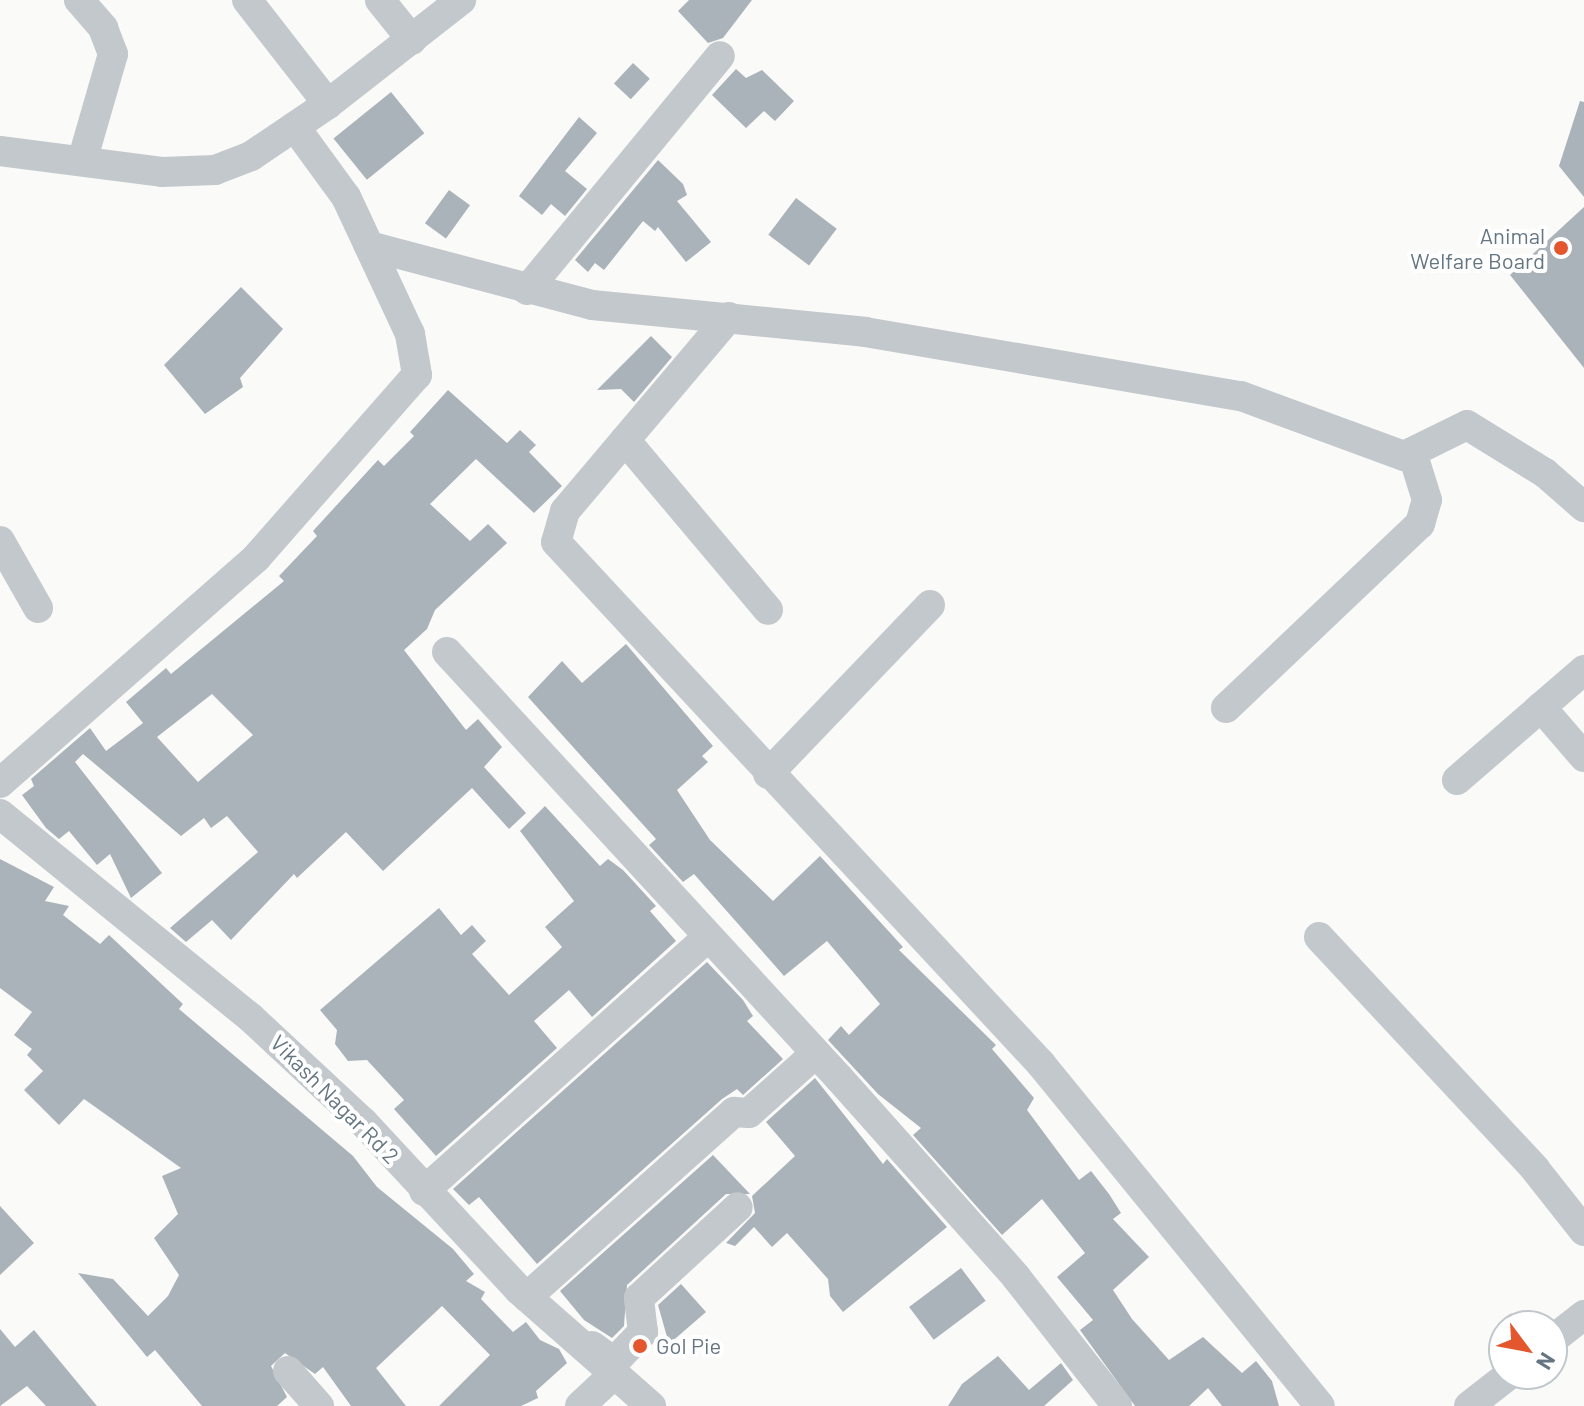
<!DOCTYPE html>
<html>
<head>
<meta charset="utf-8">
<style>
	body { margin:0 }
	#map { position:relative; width:1584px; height:1406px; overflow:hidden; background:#fafaf8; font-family:Barlow,sans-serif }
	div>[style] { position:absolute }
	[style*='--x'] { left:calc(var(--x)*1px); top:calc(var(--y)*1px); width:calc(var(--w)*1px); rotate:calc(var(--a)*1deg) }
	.building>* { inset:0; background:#aab3b9; transform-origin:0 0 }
	.minor>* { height:30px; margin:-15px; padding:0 15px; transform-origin:15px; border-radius:15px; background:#c3c8cc }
	.dots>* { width:22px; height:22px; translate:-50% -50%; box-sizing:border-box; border:4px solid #fff; border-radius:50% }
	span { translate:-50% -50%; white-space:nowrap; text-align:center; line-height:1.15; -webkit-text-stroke:8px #fff; paint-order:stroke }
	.poi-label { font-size:22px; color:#657683 }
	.right { translate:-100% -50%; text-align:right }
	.left { translate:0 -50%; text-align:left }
	.street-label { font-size:22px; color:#657683 }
	.north { position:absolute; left:1488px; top:1310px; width:80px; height:80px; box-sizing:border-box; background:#fff; border:2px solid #c1c8cd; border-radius:50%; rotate:122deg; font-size:22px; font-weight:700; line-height:32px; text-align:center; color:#657683 }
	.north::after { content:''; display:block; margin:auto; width:28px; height:36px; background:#e4572e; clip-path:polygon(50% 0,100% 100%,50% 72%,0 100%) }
</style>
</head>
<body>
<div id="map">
	<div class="building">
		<i style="clip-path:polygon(689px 0,752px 0,723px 38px,708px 43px,678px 11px)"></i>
		<i style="left:633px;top:63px;width:23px;height:28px;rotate:43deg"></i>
		<i style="clip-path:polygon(736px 69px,746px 78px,762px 70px,794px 101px,775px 121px,764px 111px,746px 128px,712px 95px)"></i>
		<i style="left:391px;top:92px;width:53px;height:74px;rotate:51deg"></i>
		<i style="clip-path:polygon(1580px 101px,1584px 102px,1584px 197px,1559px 166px)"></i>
		<i style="clip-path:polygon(579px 117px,597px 133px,565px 171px,587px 189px,565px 216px,551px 204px,542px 215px,519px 196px)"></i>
		<i style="clip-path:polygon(658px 160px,683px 184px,687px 195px,677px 201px,711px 242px,686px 262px,658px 227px,655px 231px,643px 221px,604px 270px,595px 263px,588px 272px,575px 260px)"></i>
		<i style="left:449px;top:190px;width:26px;height:41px;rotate:36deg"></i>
		<i style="left:796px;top:198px;width:51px;height:46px;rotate:37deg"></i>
		<i style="clip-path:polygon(1584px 207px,1584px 368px,1510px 275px)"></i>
		<i style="clip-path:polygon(241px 287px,283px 329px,240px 378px,243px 387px,205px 414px,164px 365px)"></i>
		<i style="clip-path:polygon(651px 336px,672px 357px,634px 402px,621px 389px,597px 390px)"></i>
		<i style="clip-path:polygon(evenodd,448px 390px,507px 443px,520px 430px,536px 445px,529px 452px,562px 486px,534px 513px,476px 459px,430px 504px,470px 541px,488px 524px,507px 543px,435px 610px,427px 629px,404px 650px,466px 730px,478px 719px,502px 747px,484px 767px,526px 813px,509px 829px,472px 788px,383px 871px,346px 832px,297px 878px,294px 874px,231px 940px,212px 920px,186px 942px,170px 928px,258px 852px,227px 816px,211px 828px,204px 818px,181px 836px,83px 754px,75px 762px,162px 873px,131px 898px,110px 854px,97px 865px,69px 831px,59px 839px,46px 828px,22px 795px,34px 786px,31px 779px,90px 728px,106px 751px,143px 723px,126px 702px,166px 668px,171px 674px,284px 581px,279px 576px,317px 536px,313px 531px,378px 460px,384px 466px,414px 436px,410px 432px,448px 390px,212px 694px,253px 735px,198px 782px,157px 737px,212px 694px)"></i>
		<i style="clip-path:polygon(626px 644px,713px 746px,702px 756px,708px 762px,677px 790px,710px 840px,773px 901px,820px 856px,903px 947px,899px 950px,996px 1045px,992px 1049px,1034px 1098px,1027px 1110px,1079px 1180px,1091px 1171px,1109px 1194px,1121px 1213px,1113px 1219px,1149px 1257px,1113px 1290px,1132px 1319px,1169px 1360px,1203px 1337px,1242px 1373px,1256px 1361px,1272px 1381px,1279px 1406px,1222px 1406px,1208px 1388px,1189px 1406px,1135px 1406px,1080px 1330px,1093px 1320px,1057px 1277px,1085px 1253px,1042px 1199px,1002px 1235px,913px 1135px,921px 1128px,878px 1094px,828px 1040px,841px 1026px,849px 1035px,880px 1004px,827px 941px,784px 976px,694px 874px,683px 882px,649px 845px,656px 839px,528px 697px,562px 661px,582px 683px)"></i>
		<i style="clip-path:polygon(545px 806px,600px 866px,608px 859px,623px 870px,656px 906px,650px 911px,676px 941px,592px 1017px,569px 990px,534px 1021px,557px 1048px,436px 1156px,394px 1109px,404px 1100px,367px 1060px,348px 1061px,335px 1044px,337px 1030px,320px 1010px,439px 908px,461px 935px,472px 925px,486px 941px,472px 954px,509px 995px,558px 951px,562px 947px,545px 927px,574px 901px,520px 831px)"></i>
		<i style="clip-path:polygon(0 859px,54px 887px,45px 901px,69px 906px,63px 915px,100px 944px,109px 935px,183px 1004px,179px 1009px,353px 1156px,377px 1187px,453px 1249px,474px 1274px,466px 1281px,485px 1292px,481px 1299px,513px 1332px,526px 1322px,540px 1340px,559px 1349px,567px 1363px,536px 1391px,538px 1398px,521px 1406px,439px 1406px,490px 1355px,442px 1306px,376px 1368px,406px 1406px,351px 1406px,323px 1367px,315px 1374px,285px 1353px,271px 1366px,287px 1397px,277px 1406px,202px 1406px,155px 1350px,147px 1357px,78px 1273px,113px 1279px,148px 1316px,168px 1296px,179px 1275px,154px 1238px,178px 1214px,162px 1176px,181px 1168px,84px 1099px,59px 1125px,24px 1090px,43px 1071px,27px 1055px,32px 1049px,14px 1035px,32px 1012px,0 988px)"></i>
		<i style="clip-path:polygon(707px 962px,743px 1000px,753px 1016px,747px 1021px,783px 1059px,743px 1095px,737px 1089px,722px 1099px,537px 1264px,479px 1197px,469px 1205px,453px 1189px)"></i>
		<i style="clip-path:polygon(815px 1078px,883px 1164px,887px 1159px,947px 1227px,843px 1312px,830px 1296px,828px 1279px,787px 1233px,772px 1247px,754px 1227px,735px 1246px,726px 1243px,755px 1213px,752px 1196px,795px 1156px,766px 1122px)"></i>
		<i style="clip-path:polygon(713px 1155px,750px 1194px,726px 1194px,627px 1285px,624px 1326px,612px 1338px,584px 1320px,560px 1291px)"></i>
		<i style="clip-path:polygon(0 1206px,34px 1243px,0 1275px)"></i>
		<i style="left:961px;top:1268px;width:41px;height:65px;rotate:53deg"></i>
		<i style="clip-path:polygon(681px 1284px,706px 1312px,669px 1344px,658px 1305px)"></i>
		<i style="clip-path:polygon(0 1329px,15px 1347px,34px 1330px,97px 1406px,46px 1406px,27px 1386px,0 1406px)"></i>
		<i style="clip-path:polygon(998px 1356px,1029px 1390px,1061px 1363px,1073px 1380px,1044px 1406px,948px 1406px,962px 1384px)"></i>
	</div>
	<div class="minor">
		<i style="--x:79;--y:0;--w:37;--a:49"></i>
		<i style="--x:103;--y:28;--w:28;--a:69"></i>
		<i style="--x:113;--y:54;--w:108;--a:106.1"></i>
		<i style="--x:247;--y:0;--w:132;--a:52.1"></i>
		<i style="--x:380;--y:0;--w:51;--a:51.3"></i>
		<i style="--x:0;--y:151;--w:163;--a:7.4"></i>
		<i style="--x:162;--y:172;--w:53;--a:-2.2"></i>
		<i style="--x:215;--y:170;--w:39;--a:-21"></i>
		<i style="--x:251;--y:156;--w:93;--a:-34"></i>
		<i style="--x:328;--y:104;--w:169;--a:-38"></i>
		<i style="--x:369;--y:246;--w:231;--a:14.8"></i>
		<i style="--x:592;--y:305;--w:274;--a:5.6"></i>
		<i style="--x:865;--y:332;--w:381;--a:9.7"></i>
		<i style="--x:1241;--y:396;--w:174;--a:20.2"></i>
		<i style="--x:1404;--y:456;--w:70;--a:-26.2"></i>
		<i style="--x:1467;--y:425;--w:92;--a:31.6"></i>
		<i style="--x:1545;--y:473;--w:52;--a:41.1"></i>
		<i style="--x:527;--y:290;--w:303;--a:-50.5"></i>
		<i style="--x:729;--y:317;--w:254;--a:130.2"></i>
		<i style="--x:565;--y:511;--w:32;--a:106"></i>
		<i style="--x:556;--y:542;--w:713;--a:47.1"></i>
		<i style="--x:1041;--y:1064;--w:441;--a:50.8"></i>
		<i style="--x:625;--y:440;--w:222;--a:49.9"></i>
		<i style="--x:0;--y:541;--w:77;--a:60.4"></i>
		<i style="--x:447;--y:652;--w:579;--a:47.38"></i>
		<i style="--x:839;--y:1078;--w:266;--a:48.3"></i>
		<i style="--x:1016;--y:1277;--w:164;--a:51.9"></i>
		<i style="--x:1541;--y:707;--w:66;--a:49.3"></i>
		<i style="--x:1226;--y:708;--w:267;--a:-43.5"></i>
		<i style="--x:1420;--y:524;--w:25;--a:-74"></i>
		<i style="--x:1427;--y:500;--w:47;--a:-107.3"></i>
		<i style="--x:768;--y:774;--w:234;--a:-46.2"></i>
		<i style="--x:1457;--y:780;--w:168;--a:-40.9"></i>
		<i style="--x:0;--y:783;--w:341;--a:-41.3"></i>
		<i style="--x:256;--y:558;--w:244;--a:-48.7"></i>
		<i style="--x:417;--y:375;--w:42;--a:-99.7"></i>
		<i style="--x:410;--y:334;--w:151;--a:-115"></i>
		<i style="--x:346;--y:197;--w:87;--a:-126.1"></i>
		<i style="--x:0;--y:814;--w:323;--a:39.1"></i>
		<i style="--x:251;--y:1018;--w:153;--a:42.9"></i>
		<i style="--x:363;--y:1122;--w:229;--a:47.1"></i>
		<i style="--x:519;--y:1290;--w:176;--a:41.3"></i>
		<i style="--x:1319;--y:937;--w:317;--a:47"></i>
		<i style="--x:1535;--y:1169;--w:79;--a:51.7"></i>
		<i style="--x:424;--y:1191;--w:381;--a:-41.8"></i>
		<i style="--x:527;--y:1297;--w:278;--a:-41.8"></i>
		<i style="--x:734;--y:1112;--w:15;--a:4"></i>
		<i style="--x:749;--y:1113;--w:89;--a:-41.8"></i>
		<i style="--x:1552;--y:1340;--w:41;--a:-38"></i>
		<i style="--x:592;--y:1346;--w:27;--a:36"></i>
		<i style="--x:614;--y:1362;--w:42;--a:-46"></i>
		<i style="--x:643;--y:1332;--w:34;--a:-97"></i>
		<i style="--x:639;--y:1298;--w:134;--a:-42.6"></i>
		<i style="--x:288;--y:1371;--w:47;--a:48.5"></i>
		<i style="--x:580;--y:1406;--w:45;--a:-43.2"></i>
		<i style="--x:1469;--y:1406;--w:52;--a:-38"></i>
	</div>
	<div class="dots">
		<i style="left:1561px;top:248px;background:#e4572e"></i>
		<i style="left:640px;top:1346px;background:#e4572e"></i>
	</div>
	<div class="poi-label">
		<span class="right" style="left:1545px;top:248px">Animal<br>Welfare Board</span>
		<span class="left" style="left:656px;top:1346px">Gol Pie</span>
	</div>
	<div class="street-label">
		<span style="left:335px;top:1099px;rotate:45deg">Vikash Nagar Rd 2</span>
	</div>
	<div class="north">N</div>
</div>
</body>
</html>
